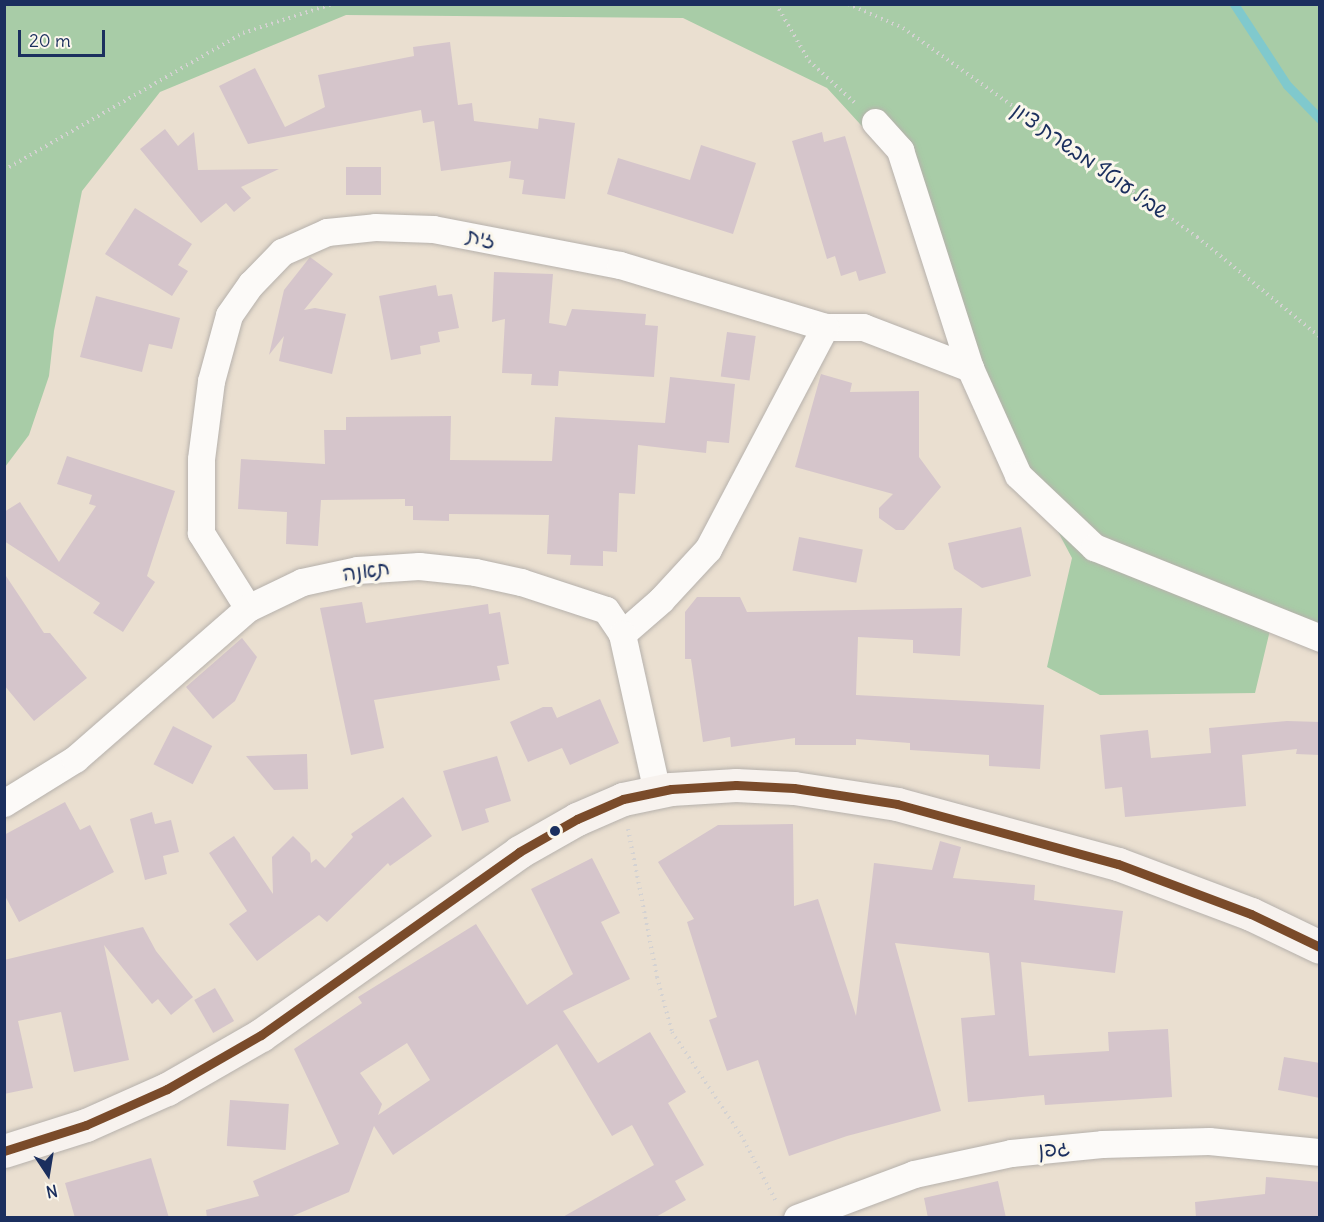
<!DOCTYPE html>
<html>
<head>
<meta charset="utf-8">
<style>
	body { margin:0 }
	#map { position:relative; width:1324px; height:1222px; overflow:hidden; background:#eadfd0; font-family:Delius,"Playpen Sans Hebrew",sans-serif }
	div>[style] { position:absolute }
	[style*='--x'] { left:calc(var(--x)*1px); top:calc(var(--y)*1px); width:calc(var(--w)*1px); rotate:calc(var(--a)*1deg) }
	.forest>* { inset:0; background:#a8cca7 }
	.stream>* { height:9px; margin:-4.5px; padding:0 4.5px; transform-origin:4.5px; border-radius:4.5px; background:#80c9cd }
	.building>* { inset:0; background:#d5c5cb; transform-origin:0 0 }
	.path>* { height:4px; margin-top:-2px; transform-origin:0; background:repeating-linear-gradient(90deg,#d4d2d2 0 1.5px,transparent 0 6px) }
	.roads { filter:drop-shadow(0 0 2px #b6b1ac) drop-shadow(0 0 2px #b6b1ac) }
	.street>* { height:27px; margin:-13.5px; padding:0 13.5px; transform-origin:13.5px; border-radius:13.5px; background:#fcfaf8 }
	.secondary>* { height:33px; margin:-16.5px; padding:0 16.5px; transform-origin:16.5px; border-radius:16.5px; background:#f7f2ee }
	.bus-1>* { height:9px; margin:-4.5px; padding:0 4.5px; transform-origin:4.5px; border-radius:4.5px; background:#7a4b2a }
	.dots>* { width:16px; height:16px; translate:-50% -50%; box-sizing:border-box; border:3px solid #fbf7ec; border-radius:50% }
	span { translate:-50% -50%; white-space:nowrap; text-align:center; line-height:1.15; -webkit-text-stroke:6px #fbf7ec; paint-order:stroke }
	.street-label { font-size:21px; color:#1b2f5e }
	.frame { position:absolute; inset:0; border:6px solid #1b2f5e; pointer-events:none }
	.north { position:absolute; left:18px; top:1144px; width:60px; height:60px; -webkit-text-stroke:4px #fbf7ec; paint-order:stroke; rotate:168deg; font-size:16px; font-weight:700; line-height:24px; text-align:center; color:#1b2f5e }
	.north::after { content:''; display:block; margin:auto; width:21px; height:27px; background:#1b2f5e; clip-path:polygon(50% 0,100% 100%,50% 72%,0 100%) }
	.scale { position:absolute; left:18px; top:30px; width:87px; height:27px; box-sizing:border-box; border:3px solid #1b2f5e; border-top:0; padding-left:8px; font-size:18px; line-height:21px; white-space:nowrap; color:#1b2f5e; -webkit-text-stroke:4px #fbf7ec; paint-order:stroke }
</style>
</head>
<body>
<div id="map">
	<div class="forest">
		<i style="clip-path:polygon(5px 5px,1319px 5px,1319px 644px,1271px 626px,1255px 693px,1100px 695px,1047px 667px,1072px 558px,995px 413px,905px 173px,827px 88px,683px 18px,346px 15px,160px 92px,82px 191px,54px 331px,49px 376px,29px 435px,5px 467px)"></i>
	</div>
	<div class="stream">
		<i style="--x:1234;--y:4;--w:97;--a:56.8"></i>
		<i style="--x:1287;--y:85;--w:47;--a:45.9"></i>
	</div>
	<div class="building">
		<i style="clip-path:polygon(450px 42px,458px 105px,472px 103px,474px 121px,538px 129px,539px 118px,575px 123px,565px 199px,522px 194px,524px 180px,509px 178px,511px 161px,441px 171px,434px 121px,423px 123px,421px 110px,248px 144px,219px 86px,255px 68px,285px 127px,325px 107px,318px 75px,414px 56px,413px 47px)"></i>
		<i style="clip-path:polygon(165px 129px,178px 146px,194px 132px,198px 170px,279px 169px,241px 187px,251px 198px,234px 212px,226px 203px,201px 223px,140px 149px)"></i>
		<i style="clip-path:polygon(822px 132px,824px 142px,845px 136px,886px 273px,859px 281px,856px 271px,841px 276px,835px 256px,827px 259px,792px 141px)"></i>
		<i style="clip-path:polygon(701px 145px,756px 163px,733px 234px,607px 194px,618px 158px,690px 180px)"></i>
		<i style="left:381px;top:167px;width:28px;height:35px;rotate:90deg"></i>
		<i style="clip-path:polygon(135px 208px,192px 244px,178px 265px,188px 271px,172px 296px,105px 254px)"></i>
		<i style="clip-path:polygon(310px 257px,333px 274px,304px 310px,315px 308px,346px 314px,332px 374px,279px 361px,284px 336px,269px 355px,284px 290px)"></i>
		<i style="clip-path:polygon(494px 272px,553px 274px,549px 323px,566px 326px,572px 309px,646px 314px,645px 325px,658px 326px,654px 377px,559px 371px,558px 386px,531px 385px,532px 374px,502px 373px,505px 319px,492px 322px)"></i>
		<i style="clip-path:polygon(436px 285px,438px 296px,452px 294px,459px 328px,438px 332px,440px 342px,420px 346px,421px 354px,391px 360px,379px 296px)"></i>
		<i style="clip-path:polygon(96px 296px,180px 318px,172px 349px,149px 344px,142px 372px,80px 357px)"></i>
		<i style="left:727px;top:332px;width:29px;height:45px;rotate:8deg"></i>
		<i style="clip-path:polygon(821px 374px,852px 383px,850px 392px,919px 391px,919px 457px,941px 487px,904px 530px,896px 530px,879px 518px,879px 508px,893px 494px,795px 467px)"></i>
		<i style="clip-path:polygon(670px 377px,735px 384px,729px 443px,707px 441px,706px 453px,638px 445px,635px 494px,619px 493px,617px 552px,603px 551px,603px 566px,570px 565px,571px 555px,547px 554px,549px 515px,449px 514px,449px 521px,413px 520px,413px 506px,405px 506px,405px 499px,321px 500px,318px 546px,286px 544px,287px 512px,238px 509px,241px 459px,325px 464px,324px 430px,346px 430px,346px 417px,451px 416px,450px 460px,552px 461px,555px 417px,665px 423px)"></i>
		<i style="clip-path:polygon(67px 456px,175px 491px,147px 576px,155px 582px,123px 632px,93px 613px,100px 603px,4px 541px,4px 512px,20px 502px,59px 562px,96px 506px,89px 504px,92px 495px,57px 484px)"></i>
		<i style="clip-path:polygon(1021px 527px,1031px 576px,982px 588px,954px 569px,948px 543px)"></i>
		<i style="left:799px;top:537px;width:65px;height:34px;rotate:11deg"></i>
		<i style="clip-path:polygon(4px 573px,44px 633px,50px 633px,87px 678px,34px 721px,4px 685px)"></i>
		<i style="clip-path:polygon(697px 597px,740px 597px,747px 612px,962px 608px,960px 656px,913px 653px,913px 640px,858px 637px,856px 695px,1044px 705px,1040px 769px,989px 766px,989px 755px,910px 750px,910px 743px,856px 739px,856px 745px,795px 745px,795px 738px,731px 747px,730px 737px,703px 742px,691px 659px,685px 659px,685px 612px)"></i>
		<i style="clip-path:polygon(362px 602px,366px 623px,488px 604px,489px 614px,500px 612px,509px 664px,497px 666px,500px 680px,374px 700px,384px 748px,351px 755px,320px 608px)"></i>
		<i style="clip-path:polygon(242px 638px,257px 657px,235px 701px,213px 719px,186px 687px)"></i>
		<i style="clip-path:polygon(600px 699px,619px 743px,570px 765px,562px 748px,528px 762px,510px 722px,543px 707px,552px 707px,557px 718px)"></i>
		<i style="clip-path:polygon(1287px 721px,1320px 722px,1320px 755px,1296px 754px,1297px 749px,1242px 755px,1246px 806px,1125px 817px,1122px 787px,1105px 789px,1100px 735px,1148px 730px,1151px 758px,1211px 753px,1209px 728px)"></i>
		<i style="left:173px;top:726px;width:44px;height:43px;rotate:27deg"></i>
		<i style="clip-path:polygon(307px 754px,308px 789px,274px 790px,246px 756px)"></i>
		<i style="clip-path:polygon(497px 756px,511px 801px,485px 809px,489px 822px,462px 831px,443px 771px)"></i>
		<i style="clip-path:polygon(403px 797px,432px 836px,390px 866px,388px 863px,327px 922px,319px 915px,257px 961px,229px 924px,247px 911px,209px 853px,234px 836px,273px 894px,272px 857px,293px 836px,310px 853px,311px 863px,316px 859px,325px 868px,353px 837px,351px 834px)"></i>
		<i style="clip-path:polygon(65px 802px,80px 830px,90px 825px,114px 872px,19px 922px,4px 894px,4px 835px)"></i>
		<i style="clip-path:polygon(152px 812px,155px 824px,171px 820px,179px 852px,163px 856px,167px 874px,145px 880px,130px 819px)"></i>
		<i style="clip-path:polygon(793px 824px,794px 906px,818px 899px,856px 1016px,874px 863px,932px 870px,940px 841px,961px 847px,953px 878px,1035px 885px,1034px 900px,1123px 911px,1115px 973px,1021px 962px,1029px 1056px,1109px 1051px,1108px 1032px,1168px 1029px,1172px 1097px,1045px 1105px,1044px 1095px,968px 1102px,961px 1018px,995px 1015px,989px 953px,895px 943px,941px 1111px,847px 1136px,789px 1156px,758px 1060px,727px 1071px,709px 1020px,717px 1017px,687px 922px,694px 919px,658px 862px,718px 825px)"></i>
		<i style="clip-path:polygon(evenodd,592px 858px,620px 913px,601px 922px,630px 979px,563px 1011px,598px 1063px,650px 1032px,686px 1092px,668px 1103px,704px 1165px,675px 1181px,686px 1200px,654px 1218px,561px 1218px,654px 1165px,632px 1125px,612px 1136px,557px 1044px,393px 1155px,374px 1126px,349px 1192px,288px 1218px,207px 1218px,206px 1210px,259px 1196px,253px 1181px,339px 1144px,294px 1049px,362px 1003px,358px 997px,476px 924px,527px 1005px,573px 974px,531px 889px,592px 858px,407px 1043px,430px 1080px,378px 1115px,382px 1104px,360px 1073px,407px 1043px)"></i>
		<i style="clip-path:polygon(143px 927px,156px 951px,193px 997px,171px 1015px,158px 999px,152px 1004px,104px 945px,129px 1060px,74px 1072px,61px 1012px,18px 1021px,33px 1088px,4px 1094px,4px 960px)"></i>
		<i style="left:215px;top:988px;width:38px;height:24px;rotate:60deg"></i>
		<i style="clip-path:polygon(1284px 1057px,1320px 1063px,1320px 1098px,1278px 1090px)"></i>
		<i style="left:230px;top:1100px;width:59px;height:46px;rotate:4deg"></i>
		<i style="clip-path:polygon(151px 1158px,169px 1218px,75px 1218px,65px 1183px)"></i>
		<i style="clip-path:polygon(1266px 1177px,1320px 1182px,1320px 1218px,1196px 1218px,1195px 1202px,1265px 1194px)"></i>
		<i style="clip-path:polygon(998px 1181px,1006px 1218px,928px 1218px,924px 1198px)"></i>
	</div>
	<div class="path">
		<i style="--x:776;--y:4;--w:66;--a:59.9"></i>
		<i style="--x:809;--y:61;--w:62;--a:42.4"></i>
		<i style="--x:848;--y:4;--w:60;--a:23.6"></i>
		<i style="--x:903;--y:28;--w:361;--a:35.4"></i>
		<i style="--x:1197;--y:237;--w:159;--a:39.1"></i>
		<i style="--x:4;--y:170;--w:275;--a:-29.8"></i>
		<i style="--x:243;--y:33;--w:94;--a:-18"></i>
		<i style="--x:628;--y:829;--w:151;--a:78.9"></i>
		<i style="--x:657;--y:977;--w:57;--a:74.7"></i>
		<i style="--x:672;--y:1032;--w:124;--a:56.2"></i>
		<i style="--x:741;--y:1135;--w:75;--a:62.1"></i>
	</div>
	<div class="roads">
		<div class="street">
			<i style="--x:875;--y:122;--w:38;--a:48"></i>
			<i style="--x:900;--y:150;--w:229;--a:72.2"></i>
			<i style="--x:970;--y:368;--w:117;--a:65.8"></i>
			<i style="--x:1018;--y:475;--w:105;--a:43.5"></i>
			<i style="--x:1094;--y:547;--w:244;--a:21.9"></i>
			<i style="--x:825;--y:327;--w:38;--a:0"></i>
			<i style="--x:863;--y:327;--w:115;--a:21"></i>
			<i style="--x:248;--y:608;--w:89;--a:-122.1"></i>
			<i style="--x:201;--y:533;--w:74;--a:-90"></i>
			<i style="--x:201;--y:459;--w:79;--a:-82.7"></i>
			<i style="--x:211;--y:381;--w:68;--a:-74.7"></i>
			<i style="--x:229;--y:315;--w:38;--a:-55"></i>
			<i style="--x:251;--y:284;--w:45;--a:-45.9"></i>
			<i style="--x:282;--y:252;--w:49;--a:-24"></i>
			<i style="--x:327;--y:232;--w:48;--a:-5.9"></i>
			<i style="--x:375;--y:227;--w:58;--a:2"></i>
			<i style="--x:433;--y:229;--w:190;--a:10.9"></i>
			<i style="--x:620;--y:265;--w:214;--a:16.8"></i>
			<i style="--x:825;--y:327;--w:251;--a:117.8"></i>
			<i style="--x:708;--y:549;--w:69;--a:132.7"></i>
			<i style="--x:661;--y:600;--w:52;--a:138.9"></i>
			<i style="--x:4;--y:803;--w:84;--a:-31.8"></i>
			<i style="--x:75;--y:759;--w:230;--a:-41.1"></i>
			<i style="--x:248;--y:608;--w:60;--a:-25.7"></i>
			<i style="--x:302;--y:582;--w:56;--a:-12.3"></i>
			<i style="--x:357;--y:570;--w:62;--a:-3.7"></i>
			<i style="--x:419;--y:566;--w:56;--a:6.1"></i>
			<i style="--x:475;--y:572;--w:47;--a:12.3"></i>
			<i style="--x:521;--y:582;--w:89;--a:18.2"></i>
			<i style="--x:606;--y:610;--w:29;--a:56"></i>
			<i style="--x:622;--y:634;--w:162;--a:77.5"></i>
			<i style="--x:797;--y:1218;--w:125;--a:-20.6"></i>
			<i style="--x:914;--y:1174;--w:99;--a:-12.2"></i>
			<i style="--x:1011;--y:1153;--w:91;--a:-5.6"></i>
			<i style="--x:1102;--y:1144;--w:107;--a:-1.6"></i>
			<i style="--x:1209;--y:1141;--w:112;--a:5.7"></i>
		</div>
		<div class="secondary">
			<i style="--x:4;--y:1151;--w:86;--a:-17.6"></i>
			<i style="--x:86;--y:1125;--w:89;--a:-24"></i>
			<i style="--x:167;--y:1089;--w:108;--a:-29.9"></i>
			<i style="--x:261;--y:1035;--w:316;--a:-35.3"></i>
			<i style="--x:519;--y:852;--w:67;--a:-29.6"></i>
			<i style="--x:577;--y:819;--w:50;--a:-23.5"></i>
			<i style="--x:623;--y:799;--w:49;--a:-11.8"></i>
			<i style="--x:671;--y:789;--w:65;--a:-3.5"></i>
			<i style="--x:736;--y:785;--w:58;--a:3"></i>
			<i style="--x:794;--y:788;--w:104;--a:8.8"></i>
			<i style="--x:897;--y:804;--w:229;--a:15.2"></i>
			<i style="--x:1118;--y:864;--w:142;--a:20.6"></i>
			<i style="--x:1251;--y:914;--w:76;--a:25.6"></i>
		</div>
	</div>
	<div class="bus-1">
		<i style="--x:4;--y:1151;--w:86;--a:-17.6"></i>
		<i style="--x:86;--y:1125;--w:89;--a:-24"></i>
		<i style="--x:167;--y:1089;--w:108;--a:-29.9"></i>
		<i style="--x:261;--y:1035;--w:316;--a:-35.3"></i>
		<i style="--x:519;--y:852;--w:67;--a:-29.6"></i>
		<i style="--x:577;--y:819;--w:50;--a:-23.5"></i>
		<i style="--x:623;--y:799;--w:49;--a:-11.8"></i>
		<i style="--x:671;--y:789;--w:65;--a:-3.5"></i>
		<i style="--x:736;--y:785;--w:58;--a:3"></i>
		<i style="--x:794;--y:788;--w:104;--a:8.8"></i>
		<i style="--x:897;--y:804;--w:229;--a:15.2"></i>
		<i style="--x:1118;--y:864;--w:142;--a:20.6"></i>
		<i style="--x:1251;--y:914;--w:76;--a:25.6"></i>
	</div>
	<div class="dots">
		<i style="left:555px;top:831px;background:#1b2f5e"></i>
	</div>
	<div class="street-label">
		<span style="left:1090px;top:161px;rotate:35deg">שביל עוטף מבשרת ציון</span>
		<span style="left:481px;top:238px;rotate:11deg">זית</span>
		<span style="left:366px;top:571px;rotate:-7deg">תאנה</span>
		<span style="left:1054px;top:1149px;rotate:-5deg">גפן</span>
	</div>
	<div class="frame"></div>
	<div class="north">N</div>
	<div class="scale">20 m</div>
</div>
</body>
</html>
